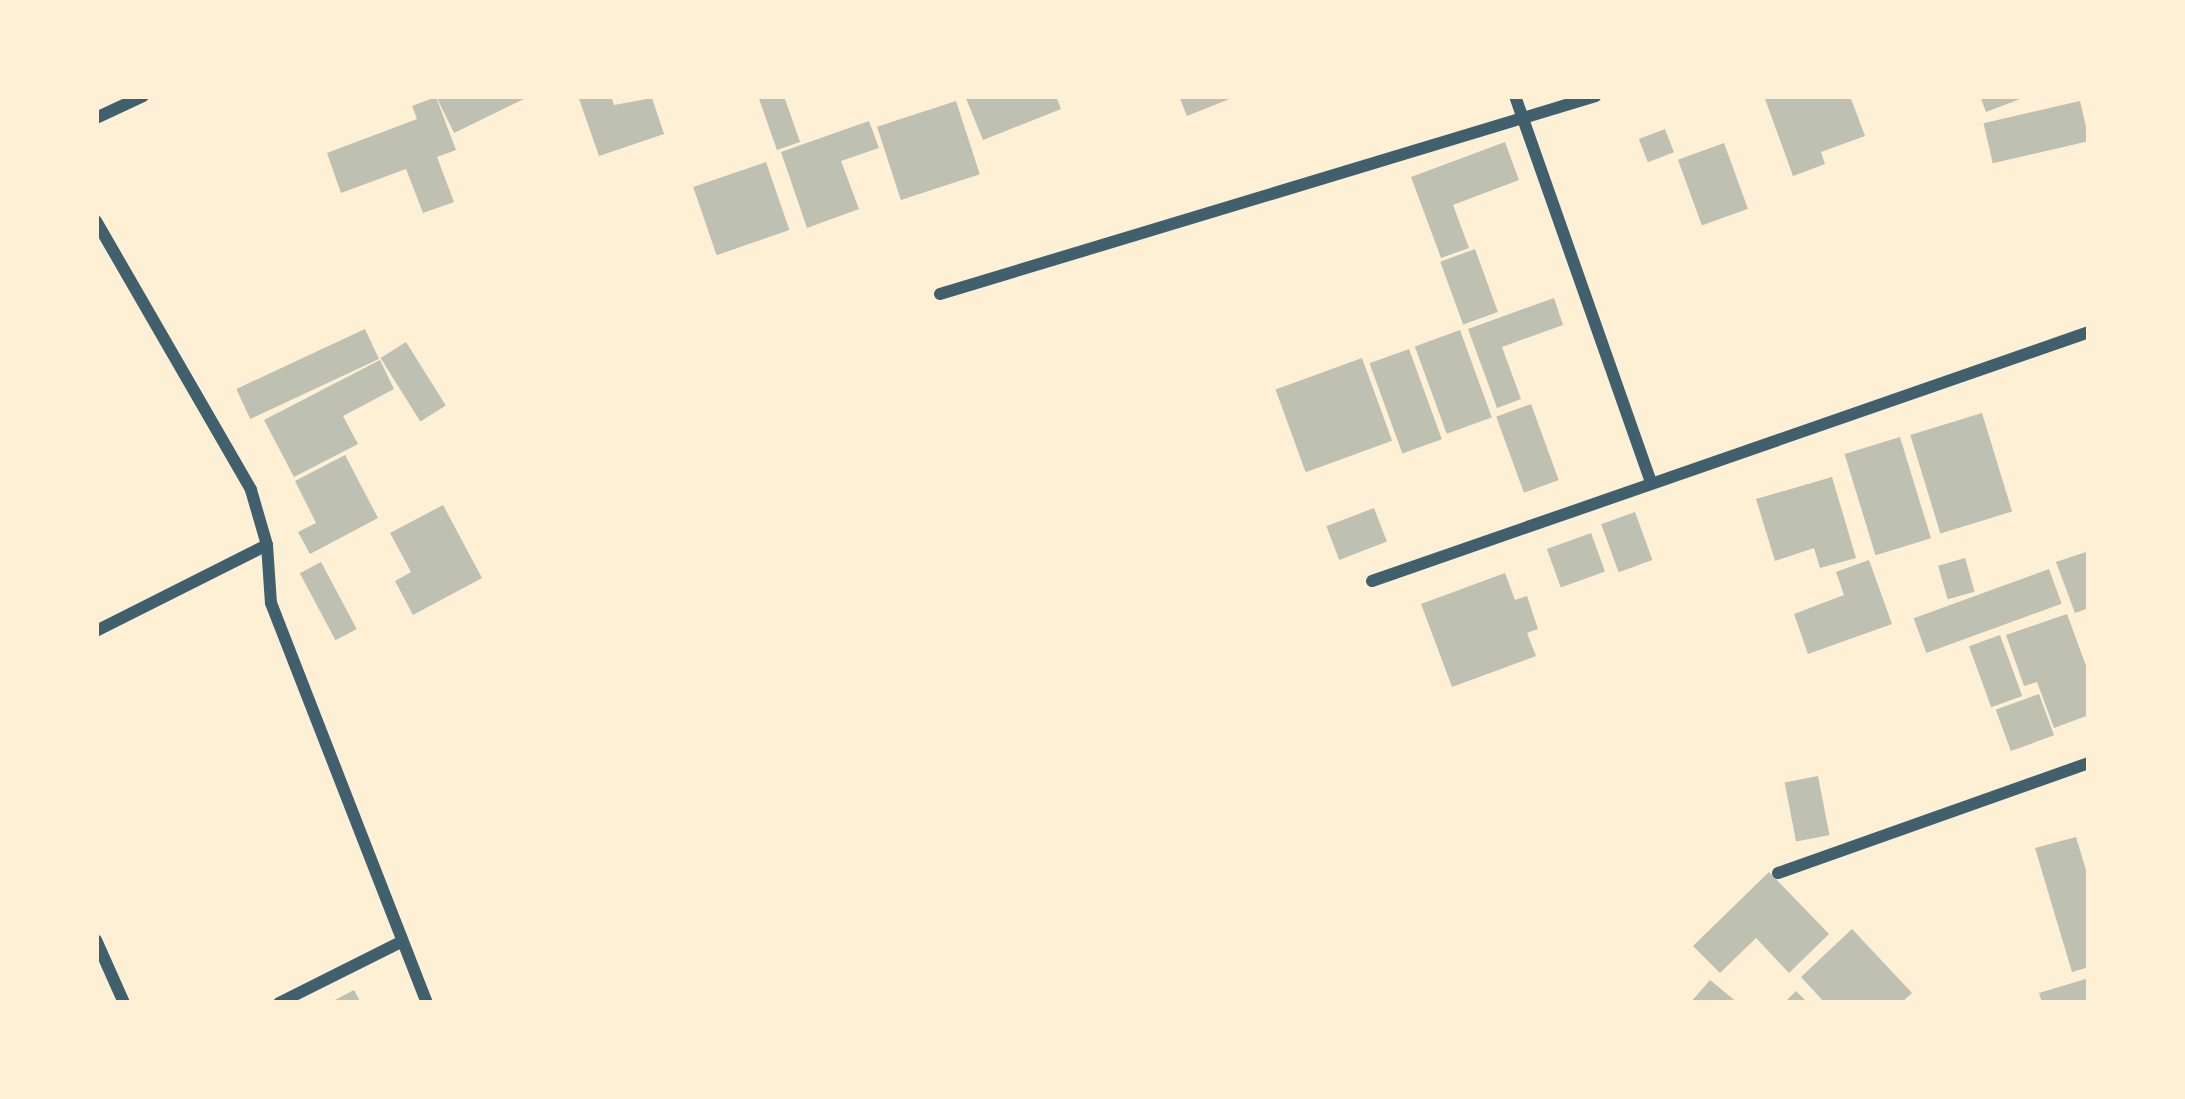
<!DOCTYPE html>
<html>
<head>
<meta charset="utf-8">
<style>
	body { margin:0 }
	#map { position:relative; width:2185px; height:1099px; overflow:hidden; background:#fdf0d5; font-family:Poppins,sans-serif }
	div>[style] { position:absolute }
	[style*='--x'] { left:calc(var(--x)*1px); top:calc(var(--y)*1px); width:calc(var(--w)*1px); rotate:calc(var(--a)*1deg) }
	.building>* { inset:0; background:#bec0b2; transform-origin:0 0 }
	.minor>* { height:12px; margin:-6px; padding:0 6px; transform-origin:6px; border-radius:6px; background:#3f606c }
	span { translate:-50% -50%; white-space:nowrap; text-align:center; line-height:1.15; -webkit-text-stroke:12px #fdf0d5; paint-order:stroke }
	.frame { position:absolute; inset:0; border:99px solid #fdf0d5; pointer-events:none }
</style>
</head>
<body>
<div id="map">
	<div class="building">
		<i style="clip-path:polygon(436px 96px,530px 96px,454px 133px)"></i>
		<i style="clip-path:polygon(578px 96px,611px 96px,614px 105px,652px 98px,664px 134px,599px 156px)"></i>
		<i style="clip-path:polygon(758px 96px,784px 96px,800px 142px,777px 150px)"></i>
		<i style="clip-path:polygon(965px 96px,1056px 96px,1061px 109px,983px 140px)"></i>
		<i style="clip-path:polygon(1179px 96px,1237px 96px,1187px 116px)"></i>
		<i style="clip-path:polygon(1764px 96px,1850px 96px,1865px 136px,1821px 152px,1825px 164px,1793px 176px)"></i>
		<i style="clip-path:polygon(1980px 96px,2028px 96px,1986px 112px)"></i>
		<i style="clip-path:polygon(436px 97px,456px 150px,437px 157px,454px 202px,423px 213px,406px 169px,341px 193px,327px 153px,417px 119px,412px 106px)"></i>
		<i style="left:956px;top:101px;width:77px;height:83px;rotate:72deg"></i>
		<i style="left:2080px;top:101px;width:41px;height:99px;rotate:77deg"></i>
		<i style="clip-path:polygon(869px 121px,879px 148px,841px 161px,859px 209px,807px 228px,781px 152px)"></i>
		<i style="left:1665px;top:129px;width:25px;height:28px;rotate:69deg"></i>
		<i style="clip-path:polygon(1505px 142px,1519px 180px,1453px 205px,1469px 248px,1441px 258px,1411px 177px)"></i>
		<i style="left:1724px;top:143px;width:70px;height:49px;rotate:70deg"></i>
		<i style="left:766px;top:162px;width:72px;height:77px;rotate:71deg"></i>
		<i style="left:1475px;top:249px;width:67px;height:37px;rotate:70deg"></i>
		<i style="clip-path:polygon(1554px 298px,1563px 325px,1502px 347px,1521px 399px,1497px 408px,1468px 329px)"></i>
		<i style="left:365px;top:329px;width:33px;height:142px;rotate:65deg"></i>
		<i style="left:1460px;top:330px;width:93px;height:48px;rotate:70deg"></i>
		<i style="left:406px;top:342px;width:75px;height:30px;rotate:58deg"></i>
		<i style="left:1409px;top:349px;width:96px;height:42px;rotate:70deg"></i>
		<i style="left:1362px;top:358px;width:88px;height:92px;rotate:70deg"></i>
		<i style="clip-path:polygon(380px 360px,394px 389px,343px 416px,358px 444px,294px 477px,264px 420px)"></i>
		<i style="left:1531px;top:404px;width:81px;height:37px;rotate:70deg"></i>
		<i style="left:1982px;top:413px;width:103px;height:75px;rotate:73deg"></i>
		<i style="left:1900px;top:437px;width:106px;height:58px;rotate:73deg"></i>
		<i style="clip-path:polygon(345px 455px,378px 518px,310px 554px,298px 532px,316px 523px,295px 481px)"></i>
		<i style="clip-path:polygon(1832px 477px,1856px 558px,1820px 568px,1814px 548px,1775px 561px,1756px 499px)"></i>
		<i style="clip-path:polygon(443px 505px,482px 578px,413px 615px,395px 581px,411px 572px,390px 533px)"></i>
		<i style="left:1374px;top:508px;width:36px;height:51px;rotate:69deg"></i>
		<i style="left:1635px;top:512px;width:51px;height:36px;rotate:70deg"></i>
		<i style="left:1591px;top:533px;width:41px;height:47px;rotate:70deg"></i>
		<i style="clip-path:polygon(2089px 551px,2089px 608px,2075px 613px,2056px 562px)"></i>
		<i style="left:1965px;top:558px;width:35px;height:28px;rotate:74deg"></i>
		<i style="clip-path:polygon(1869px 560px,1892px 624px,1808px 654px,1794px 614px,1844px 595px,1836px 572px)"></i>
		<i style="left:321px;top:562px;width:76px;height:24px;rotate:62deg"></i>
		<i style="left:2049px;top:569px;width:37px;height:144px;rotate:70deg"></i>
		<i style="clip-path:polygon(1505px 573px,1515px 600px,1527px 596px,1538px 629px,1527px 633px,1536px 656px,1452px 687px,1421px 604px)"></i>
		<i style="clip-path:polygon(2067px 614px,2089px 674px,2089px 715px,2054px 728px,2037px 682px,2024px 686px,2006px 635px)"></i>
		<i style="left:2000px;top:635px;width:65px;height:33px;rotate:70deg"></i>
		<i style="left:2039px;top:694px;width:44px;height:46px;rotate:70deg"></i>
		<i style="left:1818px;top:776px;width:60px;height:34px;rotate:79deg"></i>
		<i style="clip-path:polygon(2076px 837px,2089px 880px,2089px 967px,2072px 972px,2035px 848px)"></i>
		<i style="clip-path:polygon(1769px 872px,1829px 934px,1789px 973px,1756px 938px,1720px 973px,1693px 946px)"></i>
		<i style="clip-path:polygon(1852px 929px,1912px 993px,1901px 1003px,1825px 1003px,1801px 977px)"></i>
		<i style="clip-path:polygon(2089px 978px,2089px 1003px,2042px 1003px,2039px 993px)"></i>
		<i style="clip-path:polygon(1710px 980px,1738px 1003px,1690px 1003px)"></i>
		<i style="clip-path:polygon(354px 990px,361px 1003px,329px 1003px)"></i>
		<i style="clip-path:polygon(1796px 991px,1808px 1003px,1784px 1003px)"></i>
	</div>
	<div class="minor">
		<i style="--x:1515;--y:96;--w:410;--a:70.6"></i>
		<i style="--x:96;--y:118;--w:52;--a:-25.1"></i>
		<i style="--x:96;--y:221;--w:310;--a:60"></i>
		<i style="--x:251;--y:490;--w:57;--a:73.8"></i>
		<i style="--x:267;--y:545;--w:58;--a:86.1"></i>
		<i style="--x:271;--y:603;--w:429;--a:68.7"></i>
		<i style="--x:940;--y:294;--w:685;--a:-16.8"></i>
		<i style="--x:1372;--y:581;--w:759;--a:-19.15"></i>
		<i style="--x:96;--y:631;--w:191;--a:-26.7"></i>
		<i style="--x:1778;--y:873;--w:330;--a:-19.5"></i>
		<i style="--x:96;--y:940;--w:69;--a:66"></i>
		<i style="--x:279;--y:1003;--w:136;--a:-26.6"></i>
	</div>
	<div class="frame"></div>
</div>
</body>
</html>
